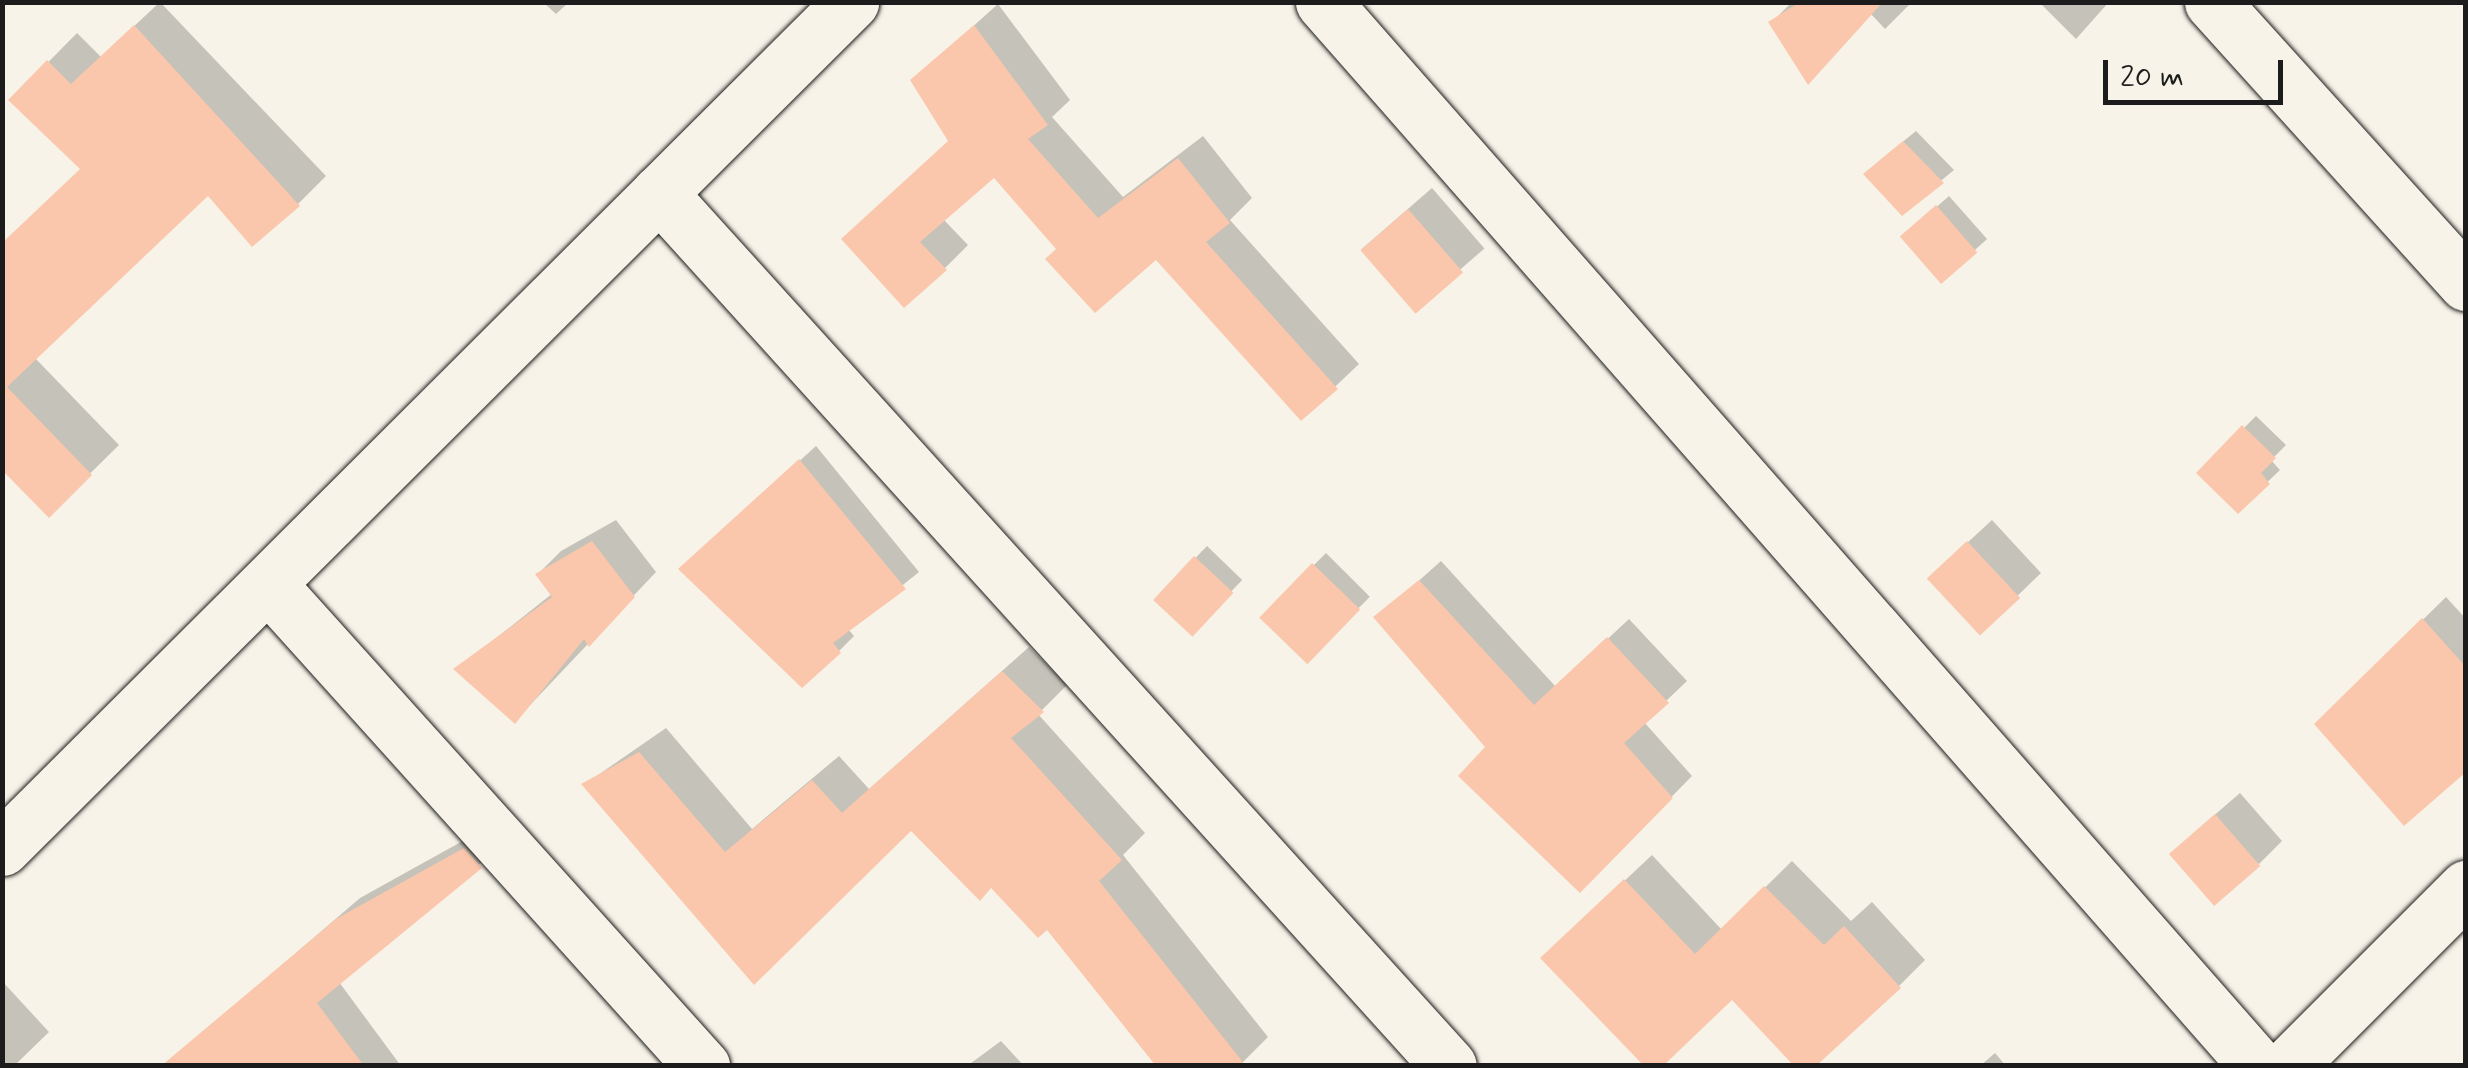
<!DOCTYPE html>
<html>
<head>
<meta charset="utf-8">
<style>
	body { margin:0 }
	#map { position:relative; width:2468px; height:1068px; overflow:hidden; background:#f7f3e8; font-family:Mynerve,sans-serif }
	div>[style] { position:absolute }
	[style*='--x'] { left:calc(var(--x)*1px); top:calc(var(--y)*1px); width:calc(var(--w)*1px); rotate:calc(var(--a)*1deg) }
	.shadow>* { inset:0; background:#0003; transform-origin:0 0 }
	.building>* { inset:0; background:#fbc7ac; transform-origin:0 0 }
	.roads { filter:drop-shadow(0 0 2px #1c1c1c) drop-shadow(0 0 2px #1c1c1c) }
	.minor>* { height:55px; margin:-27.5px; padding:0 27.5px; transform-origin:27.5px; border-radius:27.5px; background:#f7f3e8 }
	span { translate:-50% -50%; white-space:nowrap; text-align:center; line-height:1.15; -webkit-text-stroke:10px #f7f3e8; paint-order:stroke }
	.frame { position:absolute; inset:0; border:5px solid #1c1c1c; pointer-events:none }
	.scale { position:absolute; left:2103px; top:60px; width:180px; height:45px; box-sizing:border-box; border:5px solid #1c1c1c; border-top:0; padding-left:12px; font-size:30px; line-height:35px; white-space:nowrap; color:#1c1c1c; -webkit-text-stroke:8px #f7f3e8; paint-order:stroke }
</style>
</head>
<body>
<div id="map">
	<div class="shadow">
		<i style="clip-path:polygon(160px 2px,326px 176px,298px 204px,209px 193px,35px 358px,119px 445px,49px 514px,2px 466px,2px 245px,83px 169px,11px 100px,77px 33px,101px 57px)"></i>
		<i style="clip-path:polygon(543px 2px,569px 2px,556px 14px)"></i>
		<i style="clip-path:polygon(1792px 2px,1912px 2px,1885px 29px,1871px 14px,1771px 23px)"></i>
		<i style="clip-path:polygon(2039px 2px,2109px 2px,2076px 39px)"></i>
		<i style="clip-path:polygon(998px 4px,1070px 100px,1052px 117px,1123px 197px,1203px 136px,1252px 198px,1230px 220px,1359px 364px,1302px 418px,1156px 256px,1058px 249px,994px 174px,943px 219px,968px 245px,945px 268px,844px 239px,951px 140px,913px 80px)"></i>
		<i style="clip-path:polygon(1916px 131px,1954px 170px,1903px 212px,1878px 162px)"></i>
		<i style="left:1432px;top:188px;width:80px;height:93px;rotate:49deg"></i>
		<i style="clip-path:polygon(1949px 196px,1987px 239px,1942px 280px,1915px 226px)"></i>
		<i style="clip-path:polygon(2256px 416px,2286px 445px,2271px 460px,2280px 470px,2238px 510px,2199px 473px)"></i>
		<i style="clip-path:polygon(816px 446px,919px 572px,848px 629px,854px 636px,839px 651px,696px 555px)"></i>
		<i style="clip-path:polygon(616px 520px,656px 572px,515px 721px,457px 669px,553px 593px,538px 574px,561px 551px)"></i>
		<i style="clip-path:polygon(1992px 520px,2041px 573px,1980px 632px,1953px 556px)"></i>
		<i style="left:1207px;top:546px;width:49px;height:74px;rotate:44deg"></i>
		<i style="left:1326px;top:553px;width:62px;height:91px;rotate:45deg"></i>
		<i style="clip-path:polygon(1441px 561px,1556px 687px,1629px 619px,1687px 681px,1644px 722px,1692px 776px,1580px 890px,1489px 747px,1377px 618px)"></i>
		<i style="clip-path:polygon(2446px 597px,2466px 619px,2466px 766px,2317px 724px)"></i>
		<i style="clip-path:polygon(1029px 647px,1067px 685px,1038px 714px,1145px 833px,1123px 855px,1268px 1037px,1239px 1066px,911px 828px,754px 982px,585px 784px,666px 728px,752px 829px,839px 756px,869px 789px)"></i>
		<i style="clip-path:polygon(2240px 793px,2282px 841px,2259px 864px,2196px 831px)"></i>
		<i style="clip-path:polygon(486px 828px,502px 845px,339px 982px,401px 1066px,170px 1061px,360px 898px)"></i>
		<i style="clip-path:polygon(1652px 855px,1722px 930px,1792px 861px,1851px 921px,1872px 902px,1925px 960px,1899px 986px,1732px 997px,1570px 932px)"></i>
		<i style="clip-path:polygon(2px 981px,49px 1032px,14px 1066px,2px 1066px)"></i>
		<i style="clip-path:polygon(1001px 1041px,1024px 1066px,967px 1066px)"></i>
		<i style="clip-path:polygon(1995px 1053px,2006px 1066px,1980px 1066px)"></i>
	</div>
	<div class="building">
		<i style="clip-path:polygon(1800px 2px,1883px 2px,1808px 85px,1768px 22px)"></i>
		<i style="clip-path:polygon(134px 25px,300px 206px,252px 247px,208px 196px,7px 387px,92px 475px,49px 518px,2px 470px,2px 243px,80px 169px,8px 100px,47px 60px,71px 84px)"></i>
		<i style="clip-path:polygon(974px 25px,1048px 125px,1028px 139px,1098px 218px,1178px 158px,1230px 223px,1206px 242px,1338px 389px,1301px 421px,1156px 260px,1095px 313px,1045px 259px,1056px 249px,994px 178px,920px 242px,947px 270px,904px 308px,841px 239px,948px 141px,910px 80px)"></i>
		<i style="clip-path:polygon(1903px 141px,1944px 183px,1902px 216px,1863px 174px)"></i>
		<i style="left:1936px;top:205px;width:63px;height:48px;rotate:49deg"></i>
		<i style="left:1408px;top:209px;width:84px;height:63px;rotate:49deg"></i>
		<i style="clip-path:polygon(2242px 425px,2276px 458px,2261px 473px,2270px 484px,2238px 514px,2196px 473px)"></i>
		<i style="clip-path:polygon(799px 459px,906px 589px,833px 643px,841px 653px,802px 688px,678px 569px)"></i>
		<i style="clip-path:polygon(592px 541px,635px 597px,589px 647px,584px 639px,515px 724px,453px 669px,552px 597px,535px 574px)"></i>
		<i style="left:1967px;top:541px;width:78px;height:55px;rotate:47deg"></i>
		<i style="left:1194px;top:556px;width:54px;height:60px;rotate:43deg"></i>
		<i style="left:1312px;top:563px;width:67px;height:76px;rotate:44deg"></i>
		<i style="clip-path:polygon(1419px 580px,1534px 705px,1607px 637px,1669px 703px,1624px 743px,1673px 798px,1580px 893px,1458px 776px,1485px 747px,1373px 617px)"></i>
		<i style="clip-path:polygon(2422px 618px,2466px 667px,2466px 772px,2404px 826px,2314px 724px)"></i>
		<i style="clip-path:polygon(1002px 671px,1044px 712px,1011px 738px,1122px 860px,1099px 881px,1246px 1066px,1156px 1066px,1047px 930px,1038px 938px,991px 888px,980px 901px,911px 831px,754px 985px,581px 784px,639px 752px,725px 852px,812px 780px,842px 813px)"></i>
		<i style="left:2215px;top:814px;width:69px;height:61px;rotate:49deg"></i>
		<i style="clip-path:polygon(464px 848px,482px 868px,317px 1003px,364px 1066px,161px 1066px,336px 919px)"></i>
		<i style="clip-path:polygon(1624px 879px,1695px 954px,1764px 886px,1824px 945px,1844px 926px,1901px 988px,1816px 1066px,1794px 1066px,1732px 1000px,1663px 1066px,1644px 1066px,1540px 958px)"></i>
	</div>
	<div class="roads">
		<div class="minor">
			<i style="--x:1323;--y:2;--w:1416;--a:48.72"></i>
			<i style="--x:2212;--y:2;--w:379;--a:47.9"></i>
			<i style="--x:659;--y:193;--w:1177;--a:47.86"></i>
			<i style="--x:268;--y:584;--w:649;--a:48"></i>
			<i style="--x:2;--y:848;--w:1199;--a:-44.9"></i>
			<i style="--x:2288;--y:1066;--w:252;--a:-45"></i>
		</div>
	</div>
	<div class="frame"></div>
	<div class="scale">20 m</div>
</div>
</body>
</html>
